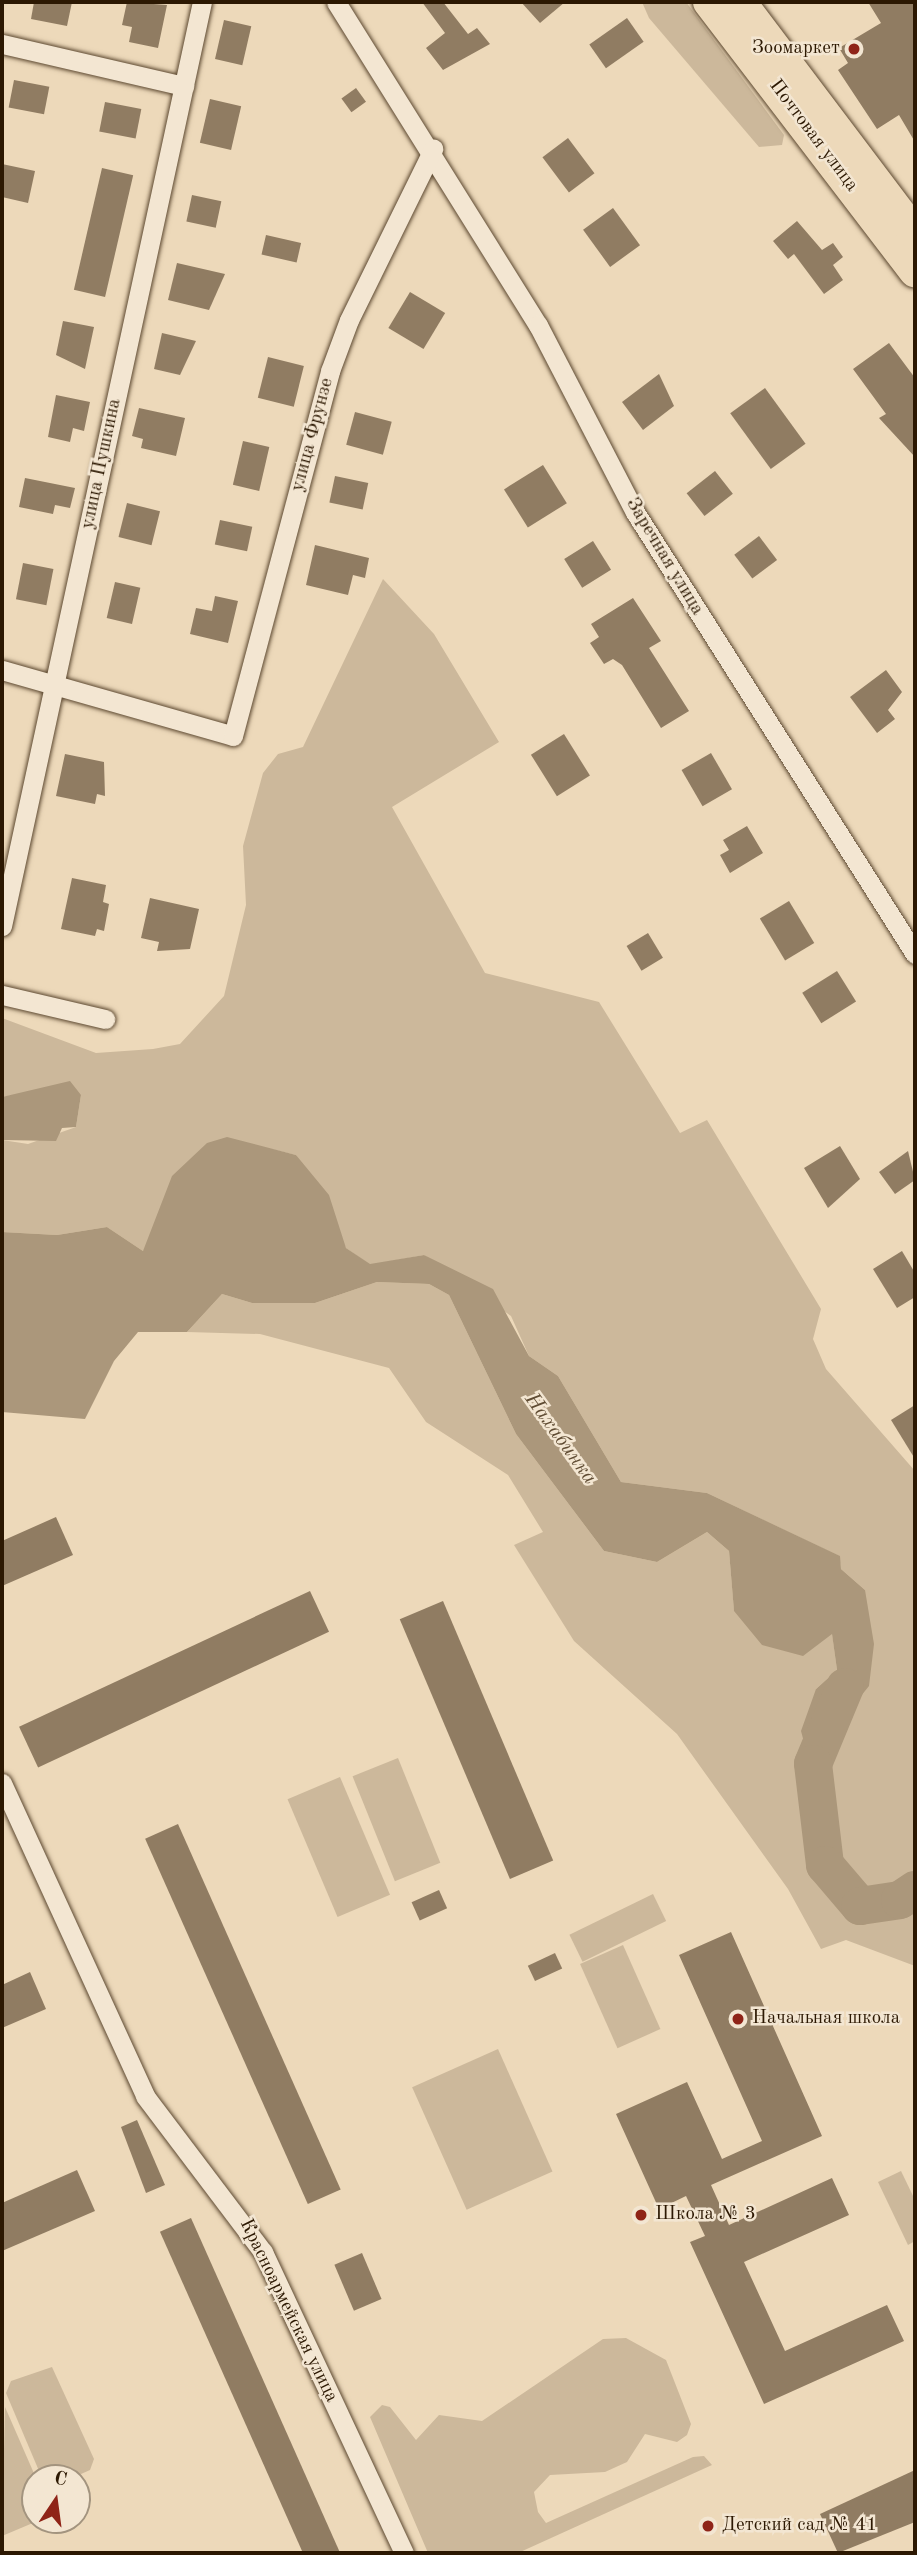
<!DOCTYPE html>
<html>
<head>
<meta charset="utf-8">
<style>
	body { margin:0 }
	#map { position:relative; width:917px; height:2555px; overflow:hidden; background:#edd9ba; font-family:"Old Standard TT",serif }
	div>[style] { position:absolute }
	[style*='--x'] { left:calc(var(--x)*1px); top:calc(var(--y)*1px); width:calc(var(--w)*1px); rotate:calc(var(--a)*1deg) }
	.green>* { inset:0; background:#ccb89b; transform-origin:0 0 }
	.water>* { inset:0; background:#ab977b }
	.river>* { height:38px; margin:-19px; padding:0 19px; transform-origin:19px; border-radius:19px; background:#ab977b }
	.building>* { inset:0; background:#907c62; transform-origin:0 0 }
	.roads { filter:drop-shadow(0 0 2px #5c4830) drop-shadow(0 0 2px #5c4830) }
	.minor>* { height:19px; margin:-9.5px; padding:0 9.5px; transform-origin:9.5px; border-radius:9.5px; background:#f3e6d2 }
	.primary>* { height:32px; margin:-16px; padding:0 16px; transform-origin:16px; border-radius:16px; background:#edd9ba }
	.dots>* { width:19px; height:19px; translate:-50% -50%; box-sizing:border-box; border:4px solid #f3e6d2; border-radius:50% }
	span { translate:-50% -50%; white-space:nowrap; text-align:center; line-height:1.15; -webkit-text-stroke:5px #f3e6d2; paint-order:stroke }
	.poi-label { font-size:19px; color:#2c1802 }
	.right { translate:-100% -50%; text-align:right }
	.left { translate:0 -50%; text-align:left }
	.street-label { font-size:19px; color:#2c1802 }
	.water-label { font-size:21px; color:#5f4b32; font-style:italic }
	.frame { position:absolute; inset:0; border:4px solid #2c1802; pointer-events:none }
	.north { position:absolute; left:21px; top:2464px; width:70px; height:70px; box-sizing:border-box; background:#f3e6d2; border:2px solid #a3947f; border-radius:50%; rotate:13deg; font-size:19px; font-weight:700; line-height:28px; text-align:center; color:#2c1802 }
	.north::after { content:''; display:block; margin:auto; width:24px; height:32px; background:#8f2418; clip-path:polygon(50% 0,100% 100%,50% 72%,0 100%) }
</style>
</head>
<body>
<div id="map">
	<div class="green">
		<i style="clip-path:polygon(642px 2px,686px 2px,784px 135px,782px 145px,759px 147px,649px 18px)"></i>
		<i style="clip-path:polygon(383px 579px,434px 634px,499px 742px,392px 807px,485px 973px,599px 1002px,680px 1133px,707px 1120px,821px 1309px,813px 1339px,826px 1369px,915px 1471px,915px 1966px,846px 1940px,821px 1949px,788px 1889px,677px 1734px,574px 1641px,514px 1545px,543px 1532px,508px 1475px,426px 1422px,389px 1368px,260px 1334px,187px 1332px,222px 1294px,252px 1303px,315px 1303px,377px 1282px,429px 1284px,449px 1295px,516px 1434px,604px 1551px,657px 1562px,707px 1532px,729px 1551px,734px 1610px,832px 1633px,837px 1670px,816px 1689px,836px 1727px,865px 1590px,841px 1569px,839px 1556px,707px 1493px,621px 1482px,558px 1376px,529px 1356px,511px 1316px,424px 1255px,370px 1265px,346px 1248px,296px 1155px,271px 1149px,143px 1251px,107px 1227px,57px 1235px,2px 1232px,2px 1140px,28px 1144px,76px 1127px,81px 1095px,36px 1091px,2px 1097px,2px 1018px,96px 1053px,153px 1049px,180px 1044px,224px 996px,246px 905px,243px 846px,263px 773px,278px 754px,303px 747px)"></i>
		<i style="left:398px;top:1758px;width:113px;height:49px;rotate:68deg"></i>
		<i style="left:340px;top:1777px;width:128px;height:57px;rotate:67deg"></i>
		<i style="left:653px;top:1894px;width:30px;height:93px;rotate:64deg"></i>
		<i style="left:623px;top:1945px;width:92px;height:47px;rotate:66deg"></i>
		<i style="left:498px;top:2049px;width:134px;height:94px;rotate:66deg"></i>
		<i style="clip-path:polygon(901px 2171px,915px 2200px,915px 2241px,908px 2245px,878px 2182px)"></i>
		<i style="clip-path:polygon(626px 2338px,666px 2360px,691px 2424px,687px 2435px,677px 2442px,645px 2434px,627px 2462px,605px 2472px,550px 2475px,534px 2492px,538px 2512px,546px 2523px,693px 2457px,704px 2456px,712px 2465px,518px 2553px,428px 2553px,370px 2417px,382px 2405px,390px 2407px,416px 2440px,439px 2415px,482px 2421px,603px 2339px)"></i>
		<i style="clip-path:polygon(52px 2367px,94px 2459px,90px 2470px,72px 2478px,42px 2478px,6px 2393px,11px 2381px)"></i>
		<i style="clip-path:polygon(5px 2407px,36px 2478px,40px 2520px,2px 2536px)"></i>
	</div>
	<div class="water">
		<i style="clip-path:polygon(70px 1081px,81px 1095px,76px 1127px,62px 1128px,56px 1141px,2px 1140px,2px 1097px)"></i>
		<i style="clip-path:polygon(227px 1137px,296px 1155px,329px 1195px,346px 1248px,370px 1264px,424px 1255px,493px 1289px,529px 1356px,558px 1376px,621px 1482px,707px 1493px,840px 1556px,841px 1569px,865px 1590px,874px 1644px,869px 1686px,836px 1727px,805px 1746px,801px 1731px,816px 1689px,837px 1670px,832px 1634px,803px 1656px,762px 1645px,734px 1611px,729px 1551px,707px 1532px,657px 1562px,604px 1551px,516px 1434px,449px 1295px,429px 1284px,377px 1282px,315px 1303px,252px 1303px,222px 1294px,187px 1332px,138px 1332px,114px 1361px,85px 1419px,2px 1412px,2px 1232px,57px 1235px,107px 1227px,143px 1251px,172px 1176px,207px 1143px)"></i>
	</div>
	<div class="river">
		<i style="--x:845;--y:1687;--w:83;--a:112.6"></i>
		<i style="--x:813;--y:1764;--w:102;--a:83.2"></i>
		<i style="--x:825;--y:1865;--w:54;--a:49.5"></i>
		<i style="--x:860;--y:1906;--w:40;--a:-8.5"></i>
		<i style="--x:900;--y:1900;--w:18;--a:-34"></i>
	</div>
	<div class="building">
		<i style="clip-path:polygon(34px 2px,72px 2px,67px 26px,31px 19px)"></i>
		<i style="clip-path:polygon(127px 2px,167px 5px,158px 48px,129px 42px,132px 27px,122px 25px)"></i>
		<i style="clip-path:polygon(422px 2px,443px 2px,468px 34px,477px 28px,490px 44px,443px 70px,426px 48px,445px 33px)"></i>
		<i style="clip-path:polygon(521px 2px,565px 2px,540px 23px)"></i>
		<i style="clip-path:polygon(868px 2px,915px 2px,915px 142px,899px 115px,877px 129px,838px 70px,848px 63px,839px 48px,881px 23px)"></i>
		<i style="left:627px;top:18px;width:29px;height:46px;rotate:55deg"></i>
		<i style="left:224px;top:20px;width:28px;height:40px;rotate:13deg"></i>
		<i style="left:14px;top:80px;width:36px;height:28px;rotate:11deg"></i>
		<i style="left:356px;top:88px;width:17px;height:18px;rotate:54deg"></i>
		<i style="left:210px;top:99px;width:32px;height:45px;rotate:13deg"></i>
		<i style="left:105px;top:102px;width:37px;height:30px;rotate:11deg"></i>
		<i style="left:568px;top:138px;width:44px;height:32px;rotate:53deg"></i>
		<i style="clip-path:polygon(2px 164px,35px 171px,28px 203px,2px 197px)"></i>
		<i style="left:102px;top:168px;width:32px;height:125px;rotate:13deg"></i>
		<i style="left:192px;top:195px;width:30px;height:27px;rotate:12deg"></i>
		<i style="left:613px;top:208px;width:46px;height:37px;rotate:54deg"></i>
		<i style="clip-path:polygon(797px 221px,822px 250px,833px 243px,843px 257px,833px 265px,843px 280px,824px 294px,794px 254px,788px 259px,773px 241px)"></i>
		<i style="left:266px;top:235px;width:36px;height:20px;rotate:13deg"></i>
		<i style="clip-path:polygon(177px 263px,225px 274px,209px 310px,168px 300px)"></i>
		<i style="left:410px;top:292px;width:41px;height:42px;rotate:31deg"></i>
		<i style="clip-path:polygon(63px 321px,94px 327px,85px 369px,56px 355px)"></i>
		<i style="clip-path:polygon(162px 333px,196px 341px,180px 375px,154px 369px)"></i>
		<i style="clip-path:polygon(889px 343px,915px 378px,915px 457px,879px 418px,886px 414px,853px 369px)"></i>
		<i style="left:268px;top:357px;width:37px;height:42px;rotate:14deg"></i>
		<i style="clip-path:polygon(659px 374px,674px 406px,643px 430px,622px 402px)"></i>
		<i style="left:765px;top:388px;width:69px;height:43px;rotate:54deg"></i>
		<i style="clip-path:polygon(56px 395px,90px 402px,84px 431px,73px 428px,70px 442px,48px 437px)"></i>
		<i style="clip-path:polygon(139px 408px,185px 418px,176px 456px,141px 448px,143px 439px,132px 436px)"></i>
		<i style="left:355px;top:412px;width:38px;height:34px;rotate:15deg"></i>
		<i style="left:243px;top:441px;width:27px;height:45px;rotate:13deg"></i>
		<i style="left:543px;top:465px;width:45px;height:46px;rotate:58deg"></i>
		<i style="left:715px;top:471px;width:29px;height:36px;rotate:52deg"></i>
		<i style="left:335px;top:476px;width:34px;height:27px;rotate:12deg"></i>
		<i style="clip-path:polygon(25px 478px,75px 488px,70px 508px,55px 505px,53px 514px,19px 507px)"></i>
		<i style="left:127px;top:503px;width:34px;height:35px;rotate:14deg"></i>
		<i style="left:220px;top:520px;width:33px;height:25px;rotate:12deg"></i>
		<i style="left:759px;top:536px;width:30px;height:31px;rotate:53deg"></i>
		<i style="left:593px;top:541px;width:34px;height:34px;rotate:58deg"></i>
		<i style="clip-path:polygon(315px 545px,369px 558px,365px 578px,353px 575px,348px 595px,306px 585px)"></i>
		<i style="left:23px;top:563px;width:31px;height:37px;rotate:11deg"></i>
		<i style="left:115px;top:582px;width:26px;height:37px;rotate:13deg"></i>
		<i style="clip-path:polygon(215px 596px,238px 601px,228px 643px,190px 634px,196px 608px,212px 611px)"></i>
		<i style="clip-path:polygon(633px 598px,661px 641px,649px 648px,689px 711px,661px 728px,622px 665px,613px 659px,604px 664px,590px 643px,599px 637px,591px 624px)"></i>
		<i style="clip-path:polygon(886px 670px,902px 692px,888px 710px,895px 719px,877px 733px,850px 697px)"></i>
		<i style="left:564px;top:734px;width:49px;height:39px;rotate:58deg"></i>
		<i style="left:711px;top:753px;width:42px;height:34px;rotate:60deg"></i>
		<i style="clip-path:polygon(65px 754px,104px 762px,105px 796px,97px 794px,95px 804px,56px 796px)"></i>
		<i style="clip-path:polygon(747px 826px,763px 853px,730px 873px,720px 855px,729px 850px,723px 840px)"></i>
		<i style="clip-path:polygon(72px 878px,106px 885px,103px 902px,109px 904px,104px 931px,97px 929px,95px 936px,61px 929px)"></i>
		<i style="clip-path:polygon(150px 898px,199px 909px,190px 949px,157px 951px,159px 942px,141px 938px)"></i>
		<i style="left:789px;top:901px;width:49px;height:34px;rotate:59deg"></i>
		<i style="left:648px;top:933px;width:29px;height:25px;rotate:59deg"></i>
		<i style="left:837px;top:971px;width:36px;height:41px;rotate:58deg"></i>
		<i style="clip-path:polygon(840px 1146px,860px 1179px,828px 1208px,804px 1168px)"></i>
		<i style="clip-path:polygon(908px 1151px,915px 1180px,895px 1194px,879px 1172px)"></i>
		<i style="clip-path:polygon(902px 1251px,915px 1273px,915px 1297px,897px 1308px,873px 1269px)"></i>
		<i style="clip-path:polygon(915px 1405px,915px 1459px,891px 1420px)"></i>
		<i style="clip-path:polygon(56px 1517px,73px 1555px,2px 1586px,2px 1541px)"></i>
		<i style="left:310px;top:1591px;width:45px;height:321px;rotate:65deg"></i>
		<i style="left:443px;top:1601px;width:282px;height:47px;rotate:67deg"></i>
		<i style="left:178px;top:1824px;width:400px;height:36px;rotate:66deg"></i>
		<i style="left:439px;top:1890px;width:20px;height:30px;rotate:66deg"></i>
		<i style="clip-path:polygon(731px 1932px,822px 2136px,711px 2185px,729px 2225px,832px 2178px,849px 2215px,744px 2262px,785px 2351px,887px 2305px,904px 2341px,764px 2404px,690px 2242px,705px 2236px,686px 2196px,659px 2209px,616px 2114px,687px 2082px,722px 2159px,762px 2141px,679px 1955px)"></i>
		<i style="left:555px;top:1953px;width:17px;height:30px;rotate:65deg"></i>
		<i style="clip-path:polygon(30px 1972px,46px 2009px,2px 2028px,2px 1985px)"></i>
		<i style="clip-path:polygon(137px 2120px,165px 2185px,146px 2193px,121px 2127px)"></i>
		<i style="clip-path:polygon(77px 2170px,95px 2211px,2px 2251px,2px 2203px)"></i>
		<i style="left:191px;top:2218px;width:367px;height:34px;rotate:66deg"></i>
		<i style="left:362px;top:2253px;width:50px;height:30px;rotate:67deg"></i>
		<i style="clip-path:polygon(915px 2470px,915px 2522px,838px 2553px,820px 2514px)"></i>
	</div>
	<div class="roads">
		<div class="minor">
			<i style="--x:336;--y:2;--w:381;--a:58"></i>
			<i style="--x:538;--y:325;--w:211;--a:62.6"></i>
			<i style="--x:635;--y:512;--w:523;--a:57.65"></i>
			<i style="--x:2;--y:44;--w:187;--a:13"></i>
			<i style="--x:2;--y:670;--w:240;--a:15.9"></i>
			<i style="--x:233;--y:736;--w:378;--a:-75.1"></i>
			<i style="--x:330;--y:371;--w:54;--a:-69.6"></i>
			<i style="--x:349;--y:320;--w:191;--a:-63.8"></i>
			<i style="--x:2;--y:926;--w:945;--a:-77.79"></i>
			<i style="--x:2;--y:995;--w:106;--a:13.1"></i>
			<i style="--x:2;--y:1783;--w:344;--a:65.4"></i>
			<i style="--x:145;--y:2096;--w:196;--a:52.9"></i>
			<i style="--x:263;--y:2252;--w:332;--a:64.9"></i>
		</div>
		<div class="primary">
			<i style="--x:709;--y:2;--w:339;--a:52.6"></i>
			<i style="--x:740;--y:2;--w:290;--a:52.9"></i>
		</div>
	</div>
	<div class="dots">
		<i style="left:854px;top:49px;background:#8f2418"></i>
		<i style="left:738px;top:2019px;background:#8f2418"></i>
		<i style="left:641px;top:2215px;background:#8f2418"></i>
		<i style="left:708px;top:2526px;background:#8f2418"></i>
	</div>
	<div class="poi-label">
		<span class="right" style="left:840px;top:49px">Зоомаркет</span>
		<span class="left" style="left:752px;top:2019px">Начальная школа</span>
		<span class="left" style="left:655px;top:2215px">Школа № 3</span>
		<span class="left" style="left:722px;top:2526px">Детский сад № 41</span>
	</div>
	<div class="street-label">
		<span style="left:813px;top:136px;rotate:53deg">Почтовая улица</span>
		<span style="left:313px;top:435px;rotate:-75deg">улица Фрунзе</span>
		<span style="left:102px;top:464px;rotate:-78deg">улица Пушкина</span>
		<span style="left:664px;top:557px;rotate:59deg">Заречная улица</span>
		<span style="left:288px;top:2311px;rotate:64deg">Красноармейская улица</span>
	</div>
	<div class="water-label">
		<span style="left:560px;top:1439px;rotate:54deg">Нахабинка</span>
	</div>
	<div class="frame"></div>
	<div class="north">С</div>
</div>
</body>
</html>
